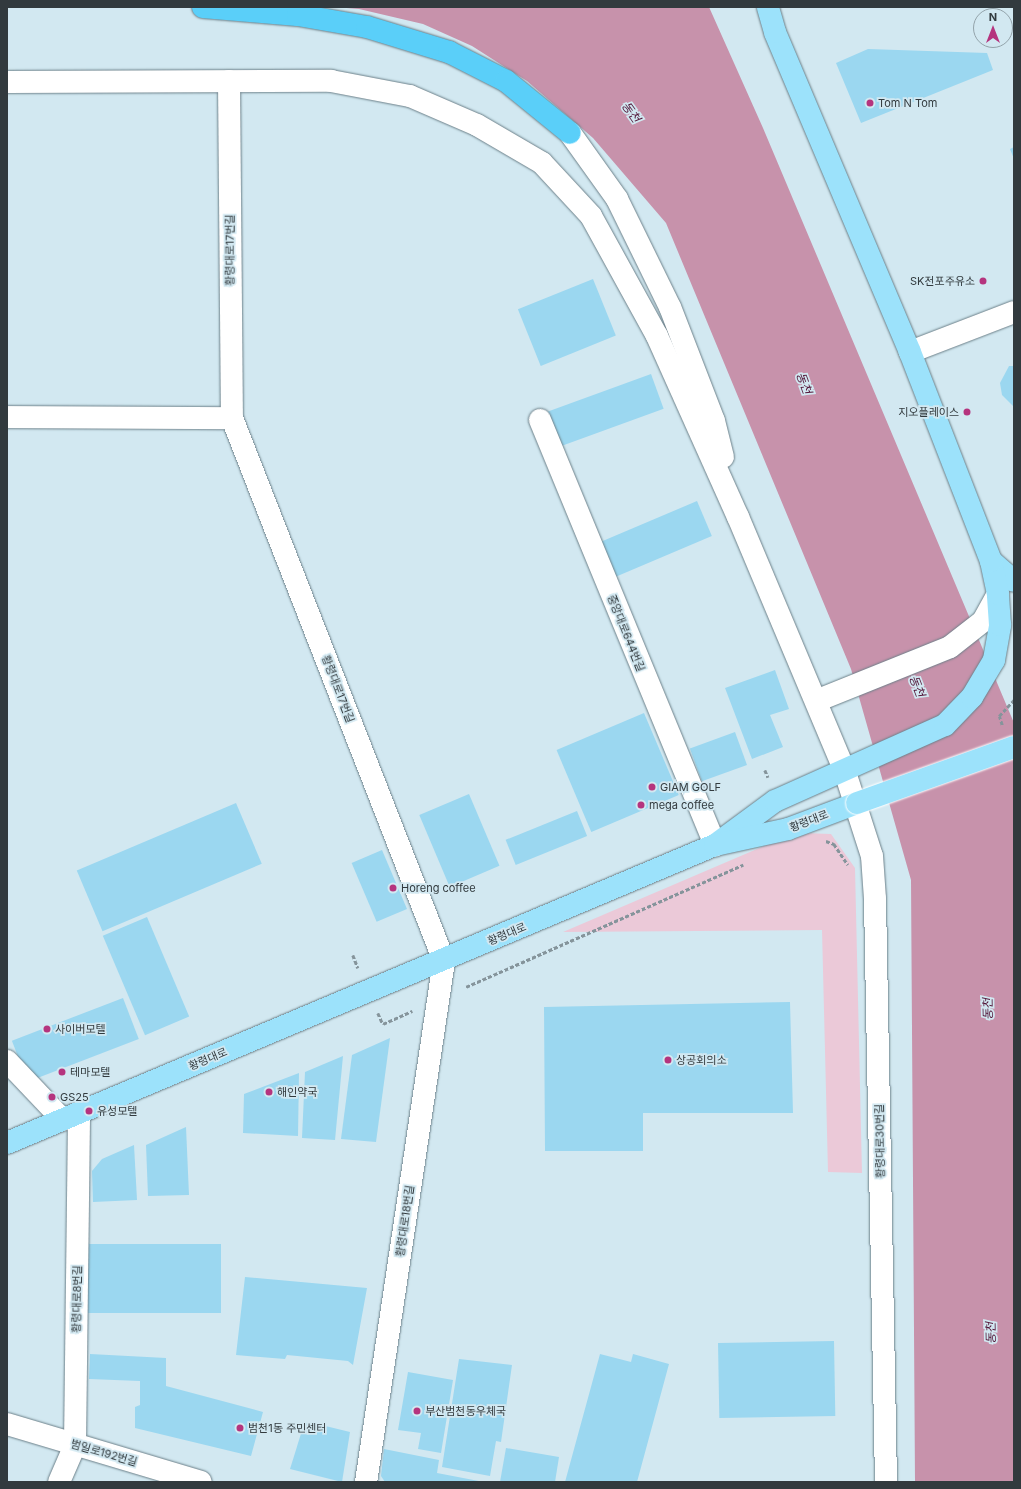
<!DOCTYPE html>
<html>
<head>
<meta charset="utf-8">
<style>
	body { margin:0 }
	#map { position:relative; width:1021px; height:1489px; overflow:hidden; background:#d2e8f1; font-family:Inter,"Noto Sans KR",sans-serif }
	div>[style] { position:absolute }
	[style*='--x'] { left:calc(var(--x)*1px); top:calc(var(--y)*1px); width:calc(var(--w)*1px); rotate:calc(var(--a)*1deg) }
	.green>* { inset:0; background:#ebc9d8 }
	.water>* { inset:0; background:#c792ab }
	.building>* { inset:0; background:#9bd7f0; transform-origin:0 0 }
	.path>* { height:2.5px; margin-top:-1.25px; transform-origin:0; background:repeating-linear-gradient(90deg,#85949b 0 4px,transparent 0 6px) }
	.roads { filter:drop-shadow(0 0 1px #6c8089) drop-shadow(0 0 1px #6c8089) }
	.minor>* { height:22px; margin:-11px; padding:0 11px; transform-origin:11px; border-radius:11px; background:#fff }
	.major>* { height:22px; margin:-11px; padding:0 11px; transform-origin:11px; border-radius:11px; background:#9ce2fb }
	.highway>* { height:22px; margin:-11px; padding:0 11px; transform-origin:11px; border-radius:11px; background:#5acff9 }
	.bridges { filter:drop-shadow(0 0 1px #fff) drop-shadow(0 0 1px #fff) }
	.major-bridge>* { height:22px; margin:-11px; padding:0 11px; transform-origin:11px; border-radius:11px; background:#9ce2fb }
	.dots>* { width:11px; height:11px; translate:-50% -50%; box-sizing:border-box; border:2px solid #d2e8f1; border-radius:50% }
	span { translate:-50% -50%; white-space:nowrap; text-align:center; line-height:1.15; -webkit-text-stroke:3.5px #d2e8f1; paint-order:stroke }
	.poi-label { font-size:11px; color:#323a3e }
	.left { translate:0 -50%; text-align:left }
	.right { translate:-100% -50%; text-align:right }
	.street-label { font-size:11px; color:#323a3e }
	.water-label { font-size:12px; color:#511336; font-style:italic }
	.frame { position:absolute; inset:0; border:8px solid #323a3e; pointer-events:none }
	.north { position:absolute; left:973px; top:8px; width:40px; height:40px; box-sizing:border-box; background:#d2e8f1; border:1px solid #92a2a9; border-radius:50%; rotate:0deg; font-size:11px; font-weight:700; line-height:16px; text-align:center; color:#323a3e }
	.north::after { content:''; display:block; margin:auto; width:14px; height:18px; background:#b5347e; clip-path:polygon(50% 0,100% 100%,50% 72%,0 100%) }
</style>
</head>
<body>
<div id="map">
	<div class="green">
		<i style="clip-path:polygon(803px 833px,831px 834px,855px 868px,862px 1173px,828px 1172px,822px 930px,563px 932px,771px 843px)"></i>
	</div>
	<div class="water">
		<i style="clip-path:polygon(334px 7px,709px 7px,763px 128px,1014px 723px,1014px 1482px,915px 1482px,911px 880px,851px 669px,666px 223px,593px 138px,527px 81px,472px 46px,423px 24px,359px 9px)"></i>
	</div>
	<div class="building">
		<i style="clip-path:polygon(868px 49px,987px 53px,993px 70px,861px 123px,836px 63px)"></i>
		<i style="clip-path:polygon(1014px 147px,1014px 159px,1010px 149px)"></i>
		<i style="left:593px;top:279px;width:61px;height:81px;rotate:68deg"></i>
		<i style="clip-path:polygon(1009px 366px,1014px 366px,1014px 407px,1002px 395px,1000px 383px)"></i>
		<i style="left:651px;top:374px;width:37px;height:114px;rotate:70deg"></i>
		<i style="left:697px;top:501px;width:38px;height:105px;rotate:67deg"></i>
		<i style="clip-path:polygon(775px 670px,789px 709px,770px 715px,783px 747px,752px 759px,725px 688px)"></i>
		<i style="left:644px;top:713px;width:89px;height:95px;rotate:67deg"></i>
		<i style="left:735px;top:732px;width:35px;height:48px;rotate:70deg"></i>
		<i style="left:469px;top:794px;width:78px;height:54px;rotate:67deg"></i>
		<i style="left:236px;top:803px;width:66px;height:173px;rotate:67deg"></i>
		<i style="left:577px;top:811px;width:27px;height:77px;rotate:68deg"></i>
		<i style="left:382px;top:850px;width:64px;height:33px;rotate:67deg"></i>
		<i style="left:147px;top:917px;width:108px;height:48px;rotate:67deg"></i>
		<i style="left:123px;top:998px;width:44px;height:119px;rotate:69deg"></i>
		<i style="clip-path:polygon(790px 1002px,793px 1113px,643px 1113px,643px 1151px,545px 1151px,544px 1007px)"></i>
		<i style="clip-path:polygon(390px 1038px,376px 1142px,341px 1139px,352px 1055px)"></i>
		<i style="clip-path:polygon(343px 1056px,335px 1140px,302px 1138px,305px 1072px)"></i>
		<i style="clip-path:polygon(299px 1073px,298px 1136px,243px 1133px,244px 1094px)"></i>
		<i style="clip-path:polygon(186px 1127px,189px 1195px,148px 1196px,146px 1145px)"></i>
		<i style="clip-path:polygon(134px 1145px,137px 1200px,93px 1202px,92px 1171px,102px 1159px)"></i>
		<i style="left:83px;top:1244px;width:138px;height:69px"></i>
		<i style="clip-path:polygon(245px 1277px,367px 1288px,353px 1365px,348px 1361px,287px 1355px,285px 1359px,236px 1355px)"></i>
		<i style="left:834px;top:1341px;width:75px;height:116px;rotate:89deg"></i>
		<i style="clip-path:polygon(90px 1354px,166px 1358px,166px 1386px,263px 1412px,251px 1456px,135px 1428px,135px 1407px,140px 1405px,140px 1381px,89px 1379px)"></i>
		<i style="clip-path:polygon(600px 1354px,631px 1362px,633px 1354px,669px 1364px,637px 1482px,565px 1482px)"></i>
		<i style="clip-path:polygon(459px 1359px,512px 1365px,501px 1442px,496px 1441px,490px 1476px,442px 1467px)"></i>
		<i style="clip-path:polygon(408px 1372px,453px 1380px,441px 1453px,418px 1449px,421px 1433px,398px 1430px)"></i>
		<i style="clip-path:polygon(309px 1422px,350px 1432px,342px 1482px,290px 1469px,304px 1424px)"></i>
		<i style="clip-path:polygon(506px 1448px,559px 1457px,555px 1482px,500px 1482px)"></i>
		<i style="clip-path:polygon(384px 1449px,439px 1460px,437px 1473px,484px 1482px,385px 1482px,381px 1476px)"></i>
	</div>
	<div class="path">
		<i style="--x:1002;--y:725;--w:9;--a:-108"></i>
		<i style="--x:999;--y:716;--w:22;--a:-47"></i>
		<i style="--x:765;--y:770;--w:8;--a:67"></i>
		<i style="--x:826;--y:841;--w:9;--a:21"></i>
		<i style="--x:834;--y:844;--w:25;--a:56"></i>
		<i style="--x:353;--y:955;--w:14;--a:69"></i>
		<i style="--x:466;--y:987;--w:303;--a:-23.8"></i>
		<i style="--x:378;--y:1013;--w:12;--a:66"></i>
		<i style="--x:383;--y:1024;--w:32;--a:-24"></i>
	</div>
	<div class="roads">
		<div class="minor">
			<i style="--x:229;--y:81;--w:337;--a:89.5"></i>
			<i style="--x:232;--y:418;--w:583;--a:68.67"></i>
			<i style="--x:444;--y:961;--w:527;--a:98.51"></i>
			<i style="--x:7;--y:82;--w:324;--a:-0.2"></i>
			<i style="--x:331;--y:81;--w:80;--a:10.8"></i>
			<i style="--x:410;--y:96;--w:73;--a:23.4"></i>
			<i style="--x:477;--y:125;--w:75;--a:30.3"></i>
			<i style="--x:542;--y:163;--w:72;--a:47.2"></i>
			<i style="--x:591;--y:216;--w:137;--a:61.2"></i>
			<i style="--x:657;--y:336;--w:198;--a:65.9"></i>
			<i style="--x:738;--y:517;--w:273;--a:67.2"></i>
			<i style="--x:844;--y:769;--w:91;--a:72.2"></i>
			<i style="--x:872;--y:856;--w:43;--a:86"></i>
			<i style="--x:875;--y:899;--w:583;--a:88.92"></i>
			<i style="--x:570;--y:133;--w:81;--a:54.5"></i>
			<i style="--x:617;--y:199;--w:120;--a:63.9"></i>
			<i style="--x:670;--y:307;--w:122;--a:68.9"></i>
			<i style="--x:714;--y:421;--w:37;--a:76"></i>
			<i style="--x:910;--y:352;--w:111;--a:-21"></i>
			<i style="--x:7;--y:417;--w:225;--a:0.3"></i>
			<i style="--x:540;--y:420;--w:460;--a:67.6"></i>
			<i style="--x:816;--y:701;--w:144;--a:-21.9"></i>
			<i style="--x:950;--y:647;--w:42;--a:-38.2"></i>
			<i style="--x:983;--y:621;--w:31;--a:-61"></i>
			<i style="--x:7;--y:1061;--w:81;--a:46.5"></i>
			<i style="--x:7;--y:1424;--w:202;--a:16.6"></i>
			<i style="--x:59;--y:1482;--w:40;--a:-66.6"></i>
			<i style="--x:75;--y:1445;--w:332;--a:-89.3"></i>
		</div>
		<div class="major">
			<i style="--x:991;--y:561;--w:30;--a:41"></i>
			<i style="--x:715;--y:845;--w:74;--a:-36.3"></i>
			<i style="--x:775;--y:801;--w:186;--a:-24.1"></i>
			<i style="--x:945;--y:725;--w:39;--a:-46"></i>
			<i style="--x:972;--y:697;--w:43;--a:-59.3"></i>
			<i style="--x:994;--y:660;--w:36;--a:-80"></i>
			<i style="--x:1000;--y:625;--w:31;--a:-94"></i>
			<i style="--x:998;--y:594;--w:34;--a:-102"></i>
			<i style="--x:991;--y:561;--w:224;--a:-111.2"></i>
			<i style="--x:910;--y:352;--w:347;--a:-112.9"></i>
			<i style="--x:775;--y:32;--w:26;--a:-106"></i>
			<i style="--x:7;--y:1143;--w:768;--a:-22.83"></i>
			<i style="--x:715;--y:845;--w:75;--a:-12.4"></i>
			<i style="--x:788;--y:829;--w:74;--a:-20.6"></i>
		</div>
		<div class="highway">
			<i style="--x:203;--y:7;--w:95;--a:4.8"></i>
			<i style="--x:298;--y:15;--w:70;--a:9.9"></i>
			<i style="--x:367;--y:27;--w:86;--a:17"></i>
			<i style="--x:449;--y:52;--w:64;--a:27"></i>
			<i style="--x:506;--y:81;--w:82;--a:39.1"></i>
		</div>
	</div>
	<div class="bridges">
		<div class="major-bridge">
			<i style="--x:857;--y:803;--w:167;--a:-19.6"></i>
		</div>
	</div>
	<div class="dots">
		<i style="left:870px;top:103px;background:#b5347e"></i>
		<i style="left:983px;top:281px;background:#b5347e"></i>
		<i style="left:967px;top:412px;background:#b5347e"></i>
		<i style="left:652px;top:787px;background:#b5347e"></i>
		<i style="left:641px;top:805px;background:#b5347e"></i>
		<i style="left:393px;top:888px;background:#b5347e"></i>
		<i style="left:47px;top:1029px;background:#b5347e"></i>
		<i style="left:668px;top:1060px;background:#b5347e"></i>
		<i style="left:62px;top:1072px;background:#b5347e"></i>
		<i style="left:269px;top:1092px;background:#b5347e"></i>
		<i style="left:52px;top:1097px;background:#b5347e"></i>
		<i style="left:89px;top:1111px;background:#b5347e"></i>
		<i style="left:417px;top:1411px;background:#b5347e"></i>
		<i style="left:240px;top:1428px;background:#b5347e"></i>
	</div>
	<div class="poi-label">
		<span class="left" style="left:878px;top:103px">Tom N Tom</span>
		<span class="right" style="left:975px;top:281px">SK전포주유소</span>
		<span class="right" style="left:959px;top:412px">지오플레이스</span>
		<span class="left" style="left:660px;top:787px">GIAM GOLF</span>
		<span class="left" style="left:649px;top:805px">mega coffee</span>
		<span class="left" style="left:401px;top:888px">Horeng coffee</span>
		<span class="left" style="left:55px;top:1029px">사이버모텔</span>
		<span class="left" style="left:676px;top:1060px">상공회의소</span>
		<span class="left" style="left:70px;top:1072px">테마모텔</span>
		<span class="left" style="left:277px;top:1092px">해인약국</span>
		<span class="left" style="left:60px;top:1097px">GS25</span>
		<span class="left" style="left:97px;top:1111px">유성모텔</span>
		<span class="left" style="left:425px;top:1411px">부산범천동우체국</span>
		<span class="left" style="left:248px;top:1428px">범천1동 주민센터</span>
	</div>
	<div class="street-label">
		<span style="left:230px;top:250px;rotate:-90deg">황령대로17번길</span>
		<span style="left:626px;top:633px;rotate:68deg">중앙대로644번길</span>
		<span style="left:338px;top:689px;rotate:69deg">황령대로17번길</span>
		<span style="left:809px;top:821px;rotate:-21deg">황령대로</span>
		<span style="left:507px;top:934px;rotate:-23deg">황령대로</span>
		<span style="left:208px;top:1059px;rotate:-23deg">황령대로</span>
		<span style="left:880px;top:1141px;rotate:-91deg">황령대로30번길</span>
		<span style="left:405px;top:1221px;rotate:-82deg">황령대로18번길</span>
		<span style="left:77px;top:1299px;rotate:-89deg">황령대로8번길</span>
		<span style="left:104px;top:1453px;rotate:16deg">범일로192번길</span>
	</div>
	<div class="water-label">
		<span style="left:631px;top:112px;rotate:54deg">동천</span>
		<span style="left:804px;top:383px;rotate:70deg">동천</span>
		<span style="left:917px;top:686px;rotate:69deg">동천</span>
		<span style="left:988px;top:1009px;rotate:-91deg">동천</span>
		<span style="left:991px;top:1333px;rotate:-91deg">동천</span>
	</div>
	<div class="frame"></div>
	<div class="north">N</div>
</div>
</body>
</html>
